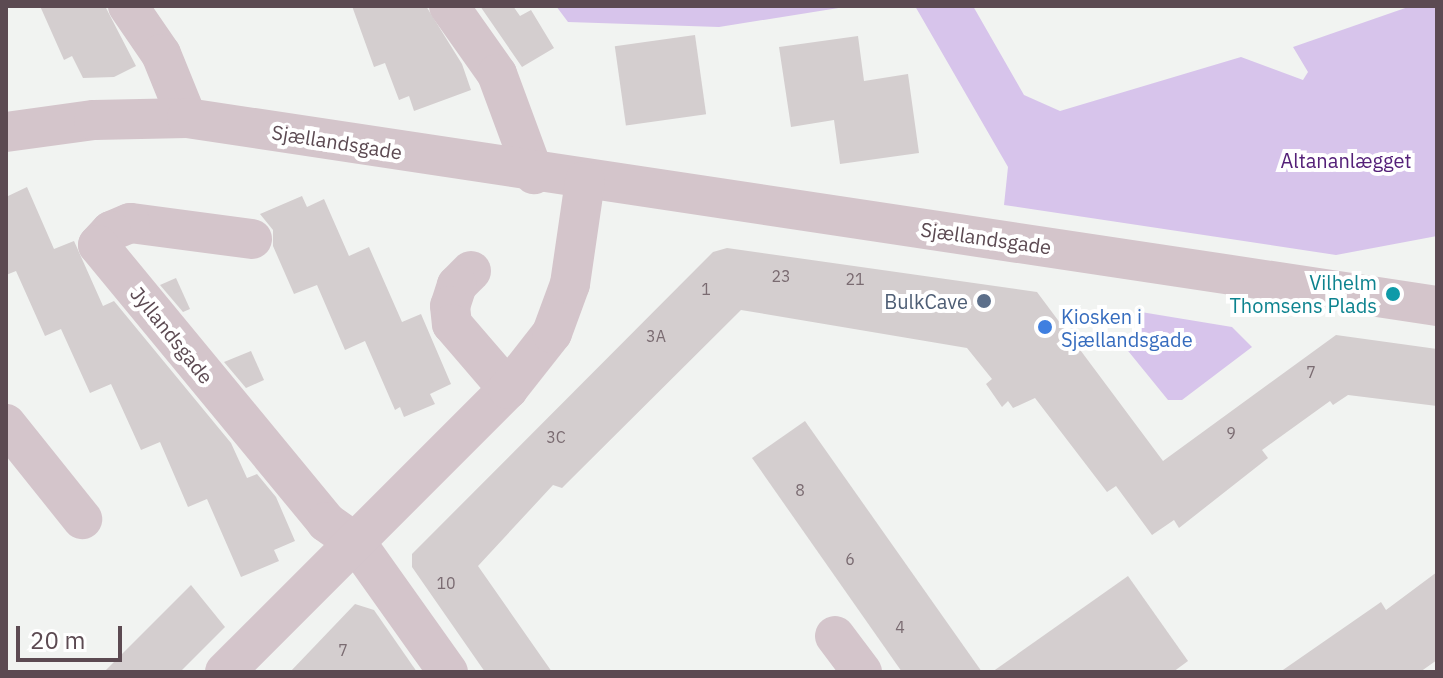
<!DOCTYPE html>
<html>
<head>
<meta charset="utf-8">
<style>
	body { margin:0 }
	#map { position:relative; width:1443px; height:678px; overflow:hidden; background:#f1f3f1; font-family:"IBM Plex Sans",sans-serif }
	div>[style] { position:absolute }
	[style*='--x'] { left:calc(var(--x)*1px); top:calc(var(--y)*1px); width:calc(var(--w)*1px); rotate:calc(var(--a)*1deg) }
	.green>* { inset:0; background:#d7c4eb }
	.building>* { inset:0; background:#d4cecf; transform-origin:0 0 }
	.street>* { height:40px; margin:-20px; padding:0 20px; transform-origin:20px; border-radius:20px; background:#d4c5cb }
	.dots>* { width:22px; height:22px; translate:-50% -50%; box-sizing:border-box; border:4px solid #fff; border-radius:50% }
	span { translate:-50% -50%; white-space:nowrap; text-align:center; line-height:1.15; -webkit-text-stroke:8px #fff; paint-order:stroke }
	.number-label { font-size:16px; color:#7a6b71 }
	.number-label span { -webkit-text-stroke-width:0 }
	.street-label { font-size:20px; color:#5c4a52 }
	.park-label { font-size:20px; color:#542078 }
	.culture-label { font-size:20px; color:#0d838f }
	.right { translate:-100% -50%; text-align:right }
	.service-label { font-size:20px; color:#4e5e75 }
	.shop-label { font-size:20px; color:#366cbe }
	.left { translate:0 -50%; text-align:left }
	.frame { position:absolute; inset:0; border:8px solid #5c4a52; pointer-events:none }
	.scale { position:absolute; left:16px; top:626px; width:106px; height:36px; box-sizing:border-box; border:4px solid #5c4a52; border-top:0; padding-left:10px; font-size:24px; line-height:28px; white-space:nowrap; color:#5c4a52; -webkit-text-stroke:6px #fff; paint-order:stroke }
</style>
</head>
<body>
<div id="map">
	<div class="green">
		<i style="clip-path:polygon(556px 6px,851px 6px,719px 27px,568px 22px)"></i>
		<i style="clip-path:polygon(915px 6px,973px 6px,1024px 95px,1060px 111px,1241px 57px,1303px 80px,1308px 72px,1293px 47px,1411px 6px,1437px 6px,1437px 236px,1336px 255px,1004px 205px,1008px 167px)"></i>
		<i style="clip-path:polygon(1141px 312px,1232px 327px,1252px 347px,1182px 400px,1168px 400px,1120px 341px,1138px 336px)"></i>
	</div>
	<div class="building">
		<i style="clip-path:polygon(40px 6px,105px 6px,136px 66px,114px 77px,83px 78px,72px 56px,64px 60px)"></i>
		<i style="clip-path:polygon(352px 6px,426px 6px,462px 64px,471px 90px,414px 111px,409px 96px,399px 100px,385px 63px,374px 67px)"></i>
		<i style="clip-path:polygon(480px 6px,513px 6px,520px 16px,531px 10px,554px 48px,522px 67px)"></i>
		<i style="left:695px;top:35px;width:80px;height:81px;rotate:82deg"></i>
		<i style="clip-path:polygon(858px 36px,864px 81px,908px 74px,919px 153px,840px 164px,834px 120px,791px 127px,779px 47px)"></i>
		<i style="clip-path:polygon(27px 187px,54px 249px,74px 241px,103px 306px,114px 301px,231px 443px,247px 478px,257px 474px,276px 497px,295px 541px,274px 550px,279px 561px,241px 577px,207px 499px,188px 507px,160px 442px,141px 450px,111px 384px,90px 393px,61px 329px,45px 336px,16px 271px,6px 275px,6px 197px)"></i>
		<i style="clip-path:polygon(302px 196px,307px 207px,324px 199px,349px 256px,369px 247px,402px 322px,421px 314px,451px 384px,430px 394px,435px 404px,404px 417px,400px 407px,395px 410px,365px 341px,345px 350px,317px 285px,294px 294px,273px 246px,273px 230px,260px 214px)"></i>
		<i style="clip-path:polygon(727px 248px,1037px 292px,1163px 461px,1336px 335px,1437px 349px,1437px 406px,1348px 395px,1333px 405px,1330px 401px,1262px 450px,1268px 458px,1179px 528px,1174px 520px,1152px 535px,1116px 486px,1107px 492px,1035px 398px,1013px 408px,1008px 401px,1002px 407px,986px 384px,992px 379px,967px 348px,741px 310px,562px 488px,553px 485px,478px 566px,552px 672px,485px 672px,412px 567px,412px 554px,713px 252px)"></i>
		<i style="clip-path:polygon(176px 278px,190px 309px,183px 312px,160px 285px)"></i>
		<i style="clip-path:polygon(251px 351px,264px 380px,246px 388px,224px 362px)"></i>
		<i style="clip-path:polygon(805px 421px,982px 672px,902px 672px,752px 458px)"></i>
		<i style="clip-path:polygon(1437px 572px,1437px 660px,1420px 672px,1280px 672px,1381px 602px,1386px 610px)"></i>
		<i style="clip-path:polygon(1128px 576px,1188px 661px,1173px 672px,992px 672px)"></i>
		<i style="clip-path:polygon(191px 585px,225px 627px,180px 672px,104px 672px)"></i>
		<i style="clip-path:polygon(355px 604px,374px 610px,417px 672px,290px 672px)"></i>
	</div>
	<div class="street">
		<i style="--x:128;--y:6;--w:58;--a:55.5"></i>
		<i style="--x:161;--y:54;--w:69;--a:67.9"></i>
		<i style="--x:449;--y:6;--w:83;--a:54.8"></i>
		<i style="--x:497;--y:74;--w:107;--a:69.7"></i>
		<i style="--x:6;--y:132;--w:89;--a:-7.8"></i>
		<i style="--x:94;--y:120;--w:93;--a:-1.2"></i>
		<i style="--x:187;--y:118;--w:1264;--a:8.55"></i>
		<i style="--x:252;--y:239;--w:123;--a:-172.5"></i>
		<i style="--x:130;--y:223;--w:21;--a:157"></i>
		<i style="--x:111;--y:231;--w:19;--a:133"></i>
		<i style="--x:98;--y:245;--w:359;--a:50.5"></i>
		<i style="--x:326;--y:522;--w:38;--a:35"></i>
		<i style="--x:357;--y:544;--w:157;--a:54.6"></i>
		<i style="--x:471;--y:271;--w:20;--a:135"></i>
		<i style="--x:457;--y:285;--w:22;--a:108"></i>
		<i style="--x:450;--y:306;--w:18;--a:84"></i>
		<i style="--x:452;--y:324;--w:86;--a:49.3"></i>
		<i style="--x:6;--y:424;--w:122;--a:51.3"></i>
		<i style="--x:835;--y:636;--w:45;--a:53.1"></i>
		<i style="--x:225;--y:672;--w:400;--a:-45"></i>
		<i style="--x:508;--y:389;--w:71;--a:-51.8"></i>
		<i style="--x:552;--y:333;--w:52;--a:-69.8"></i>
		<i style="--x:570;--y:284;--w:104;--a:-81.7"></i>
	</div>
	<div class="dots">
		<i style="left:1393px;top:294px;background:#0f9aa8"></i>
		<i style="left:984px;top:301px;background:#5c6f8a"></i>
		<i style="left:1045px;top:327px;background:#3f7fe0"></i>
	</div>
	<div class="number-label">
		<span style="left:781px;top:276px">23</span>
		<span style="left:855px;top:279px">21</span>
		<span style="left:706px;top:289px">1</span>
		<span style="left:656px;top:336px">3A</span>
		<span style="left:1311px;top:372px">7</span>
		<span style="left:1231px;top:433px">9</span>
		<span style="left:556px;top:437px">3C</span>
		<span style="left:800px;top:490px">8</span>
		<span style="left:850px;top:559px">6</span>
		<span style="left:446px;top:583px">10</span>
		<span style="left:900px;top:627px">4</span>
		<span style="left:343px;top:650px">7</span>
	</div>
	<div class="street-label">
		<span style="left:337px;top:142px;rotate:9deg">Sjællandsgade</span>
		<span style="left:986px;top:238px;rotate:8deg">Sjællandsgade</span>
		<span style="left:172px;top:335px;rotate:51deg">Jyllandsgade</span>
	</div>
	<div class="park-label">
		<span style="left:1346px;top:160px">Altananlægget</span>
	</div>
	<div class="culture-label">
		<span class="right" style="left:1377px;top:294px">Vilhelm<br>Thomsens Plads</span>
	</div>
	<div class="service-label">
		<span class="right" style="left:968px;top:301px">BulkCave</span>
	</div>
	<div class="shop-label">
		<span class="left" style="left:1061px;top:328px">Kiosken i<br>Sjællandsgade</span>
	</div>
	<div class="frame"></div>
	<div class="scale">20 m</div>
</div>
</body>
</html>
